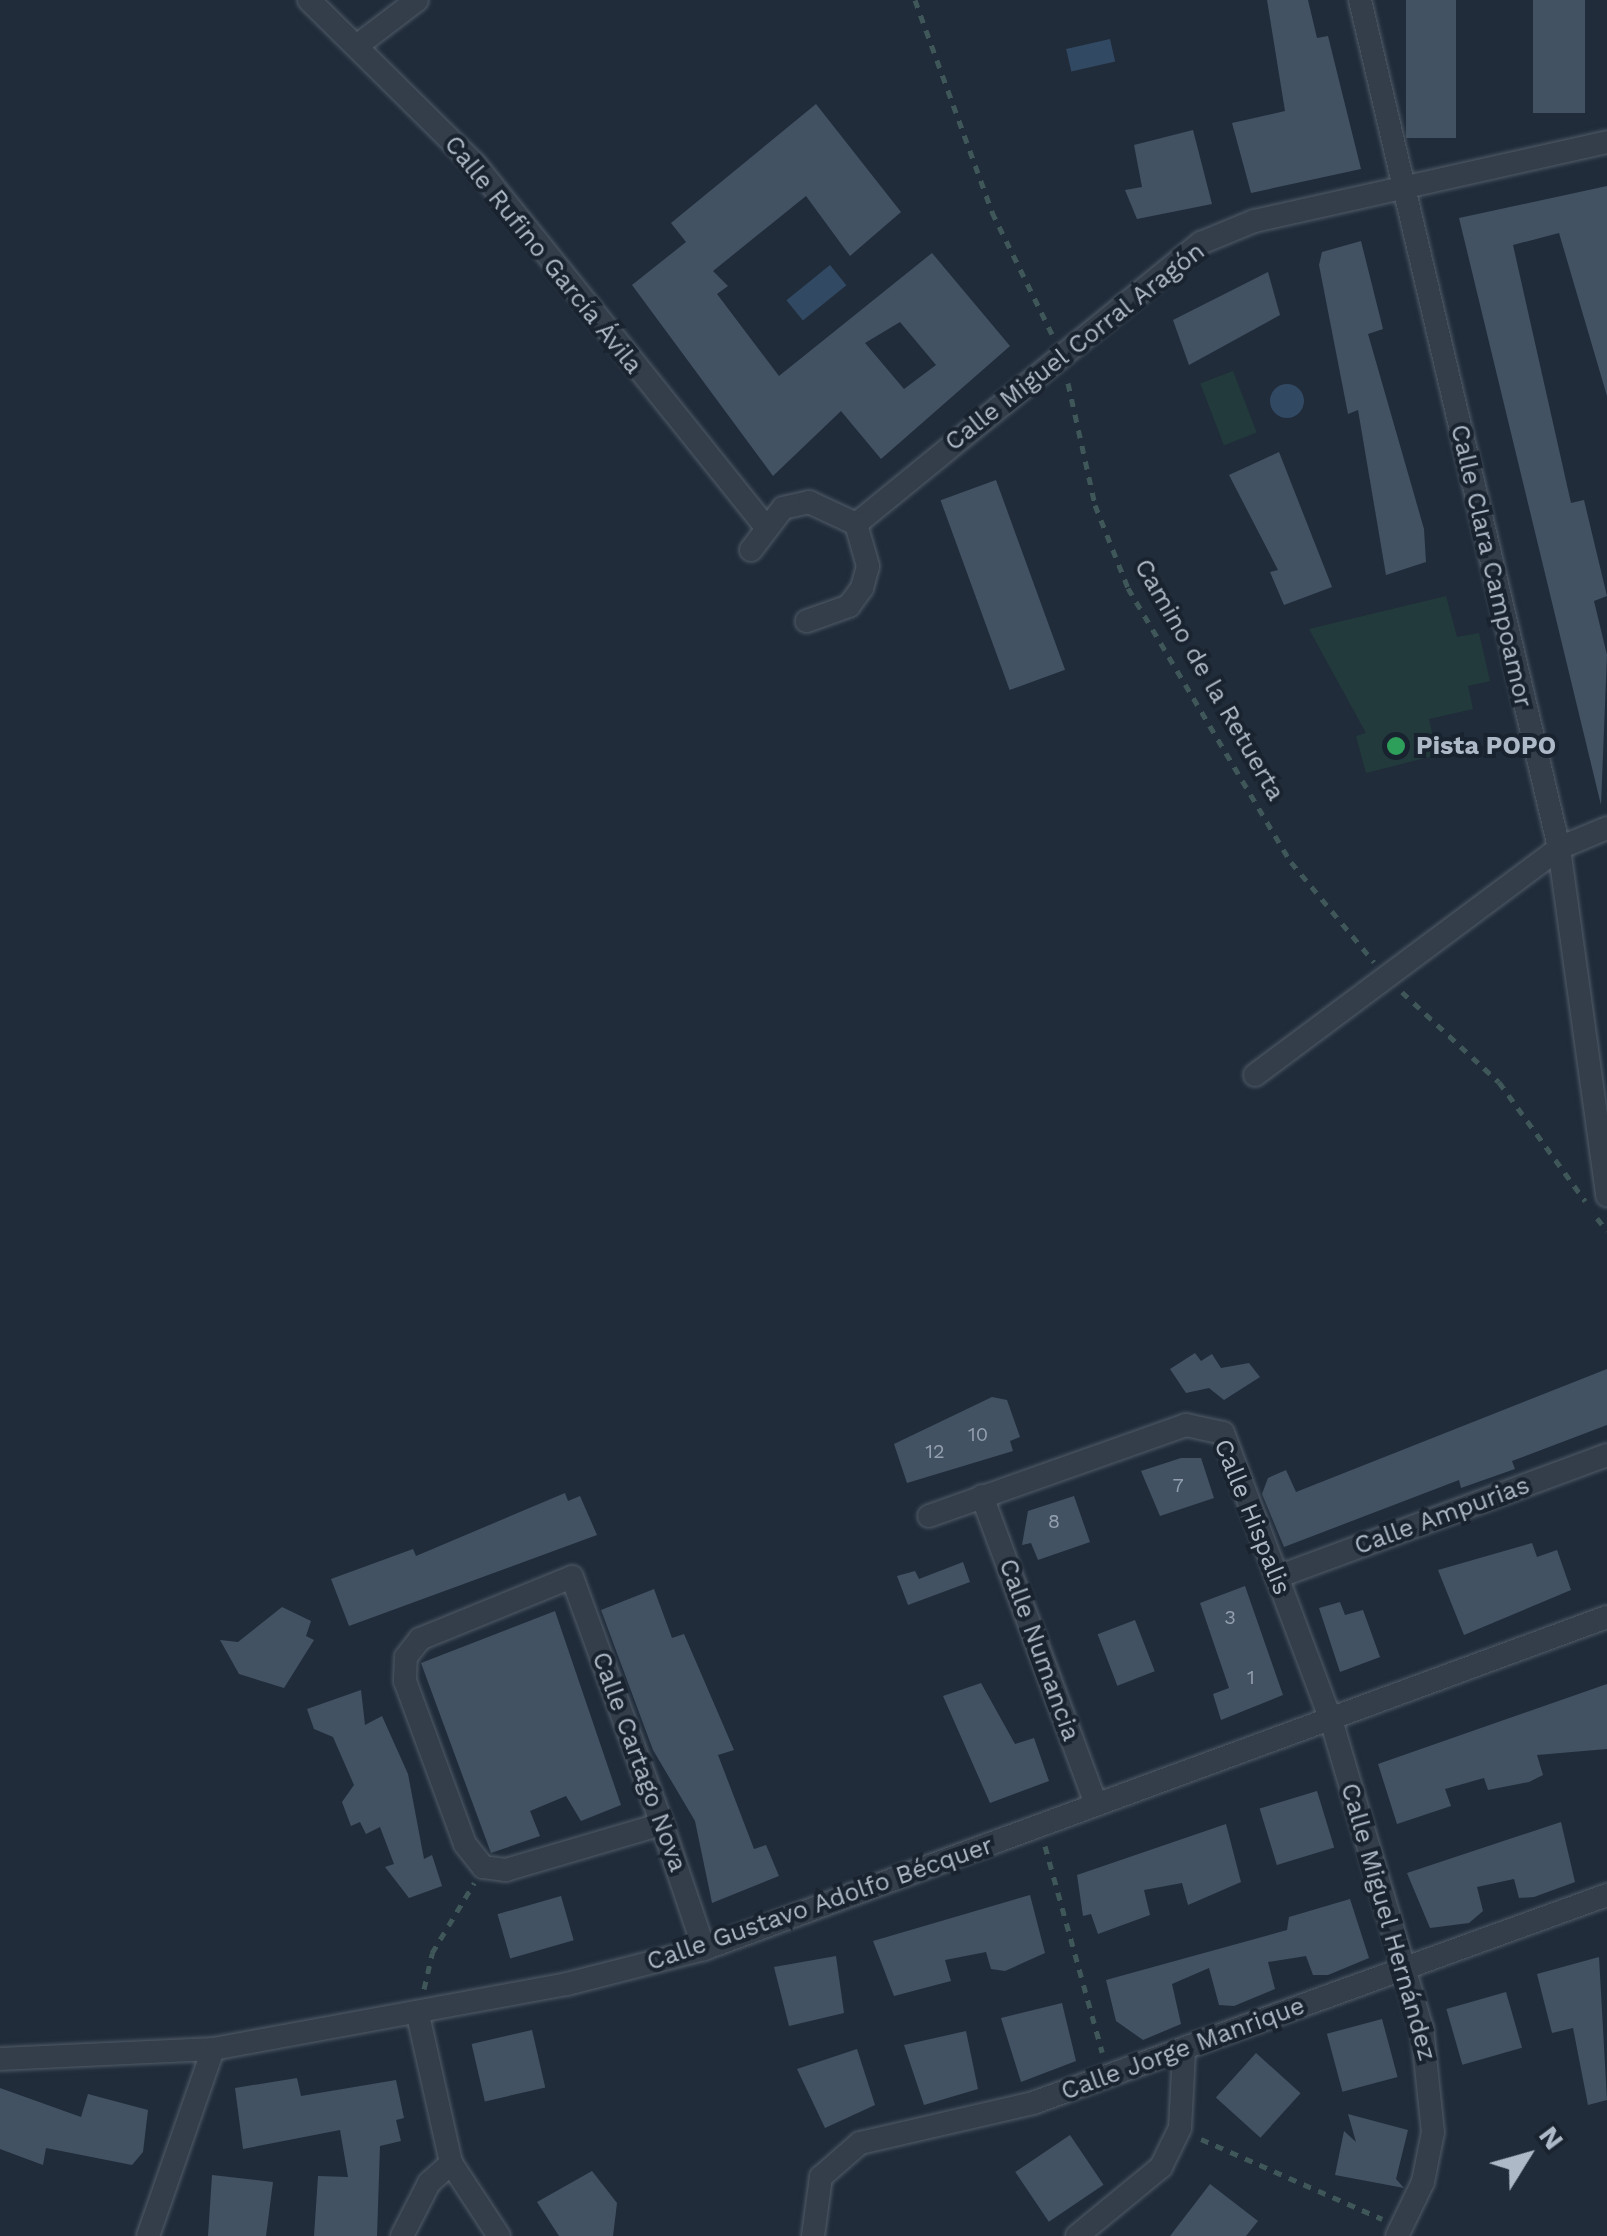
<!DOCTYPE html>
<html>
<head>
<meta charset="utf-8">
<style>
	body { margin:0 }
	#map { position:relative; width:1607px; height:2236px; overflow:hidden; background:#202c3a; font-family:"Work Sans",sans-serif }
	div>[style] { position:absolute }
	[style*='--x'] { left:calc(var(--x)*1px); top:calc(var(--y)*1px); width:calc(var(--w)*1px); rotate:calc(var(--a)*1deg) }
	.green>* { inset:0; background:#223a3b; transform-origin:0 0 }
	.water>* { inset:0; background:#324963; transform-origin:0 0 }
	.round { border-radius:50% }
	.building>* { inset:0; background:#425262; transform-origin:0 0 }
	.path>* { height:5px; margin-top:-2.5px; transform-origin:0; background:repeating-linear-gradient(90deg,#3f5759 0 8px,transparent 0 16px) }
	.roads { filter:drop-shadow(0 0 2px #515c68) drop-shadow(0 0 2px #515c68) }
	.minor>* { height:22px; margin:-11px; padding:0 11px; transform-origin:11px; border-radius:11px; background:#343e4b }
	.dots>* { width:28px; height:28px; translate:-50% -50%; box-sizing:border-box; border:5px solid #19232f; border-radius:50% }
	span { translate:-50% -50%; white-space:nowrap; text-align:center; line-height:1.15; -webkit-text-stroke:8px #19232f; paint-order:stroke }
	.number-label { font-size:20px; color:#939fae }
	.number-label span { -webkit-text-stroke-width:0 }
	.street-label { font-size:25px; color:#aeb9c7 }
	.poi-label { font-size:25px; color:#aeb9c7; font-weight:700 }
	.left { translate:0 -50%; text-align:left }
	.north { position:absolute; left:1477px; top:2106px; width:100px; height:100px; -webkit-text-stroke:8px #19232f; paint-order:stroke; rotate:53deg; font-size:28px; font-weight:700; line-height:40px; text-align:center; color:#aeb9c7 }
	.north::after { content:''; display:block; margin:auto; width:35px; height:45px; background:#aeb9c7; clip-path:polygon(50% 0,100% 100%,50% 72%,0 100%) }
</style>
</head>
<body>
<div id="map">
	<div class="green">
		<i style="left:1233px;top:371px;width:66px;height:35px;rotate:69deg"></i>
		<i style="clip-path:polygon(1446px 596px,1457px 637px,1479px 633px,1490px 681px,1468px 686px,1473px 709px,1429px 719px,1437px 755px,1366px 773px,1356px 736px,1366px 733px,1309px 629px)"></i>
	</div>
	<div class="water">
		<i style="left:1110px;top:39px;width:23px;height:45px;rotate:77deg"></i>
		<i style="left:830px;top:265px;width:26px;height:56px;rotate:51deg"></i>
		<i class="round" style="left:1270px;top:384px;width:34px;height:34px"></i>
	</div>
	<div class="building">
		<i style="clip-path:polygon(1267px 0,1308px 0,1317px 38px,1328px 36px,1361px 169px,1251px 193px,1232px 123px,1285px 111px)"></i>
		<i style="left:1406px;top:0;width:50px;height:138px"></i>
		<i style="left:1533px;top:0;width:52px;height:113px"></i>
		<i style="clip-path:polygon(evenodd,816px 104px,901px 212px,850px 256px,806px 196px,713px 271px,728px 286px,717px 294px,779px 376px,932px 253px,1010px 346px,881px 459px,841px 411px,773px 476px,632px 285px,686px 242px,671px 223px,816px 104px,900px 322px,936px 365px,904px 389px,865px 343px,900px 322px)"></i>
		<i style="clip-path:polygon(1193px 130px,1212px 204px,1137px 219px,1125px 190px,1142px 187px,1134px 145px)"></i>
		<i style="clip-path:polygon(1607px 186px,1607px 396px,1559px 233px,1513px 245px,1571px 503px,1584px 500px,1607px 596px,1594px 601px,1607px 655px,1601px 805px,1459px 218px)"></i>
		<i style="clip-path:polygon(1361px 241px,1383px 329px,1368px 334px,1424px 529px,1426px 562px,1386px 575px,1358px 410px,1348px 414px,1319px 265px,1322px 252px)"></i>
		<i style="clip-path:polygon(1268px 272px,1280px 315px,1189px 365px,1173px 320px)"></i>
		<i style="clip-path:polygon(1279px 452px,1332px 587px,1284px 605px,1270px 572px,1278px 570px,1229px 475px)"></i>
		<i style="left:996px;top:480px;width:202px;height:59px;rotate:70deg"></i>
		<i style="clip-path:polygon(1195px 1353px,1201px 1361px,1212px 1354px,1221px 1368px,1249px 1363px,1260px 1377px,1224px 1400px,1209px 1388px,1186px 1393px,1170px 1369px)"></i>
		<i style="clip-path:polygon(1607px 1369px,1607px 1425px,1512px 1461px,1515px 1469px,1461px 1488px,1459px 1480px,1284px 1547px,1262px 1494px,1268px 1478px,1286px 1470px,1296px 1492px)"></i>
		<i style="clip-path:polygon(992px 1397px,1007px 1400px,1020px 1437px,1010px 1441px,1013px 1451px,907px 1483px,894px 1444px)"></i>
		<i style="clip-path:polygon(1181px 1458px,1201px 1458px,1214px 1498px,1160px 1516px,1141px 1471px)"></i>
		<i style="clip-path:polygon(565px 1493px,568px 1501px,580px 1496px,597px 1535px,349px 1626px,331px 1579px,413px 1549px,416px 1556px)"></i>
		<i style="clip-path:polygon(1074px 1496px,1090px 1542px,1038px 1560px,1031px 1543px,1022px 1545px,1028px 1511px)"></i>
		<i style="clip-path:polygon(1532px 1543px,1537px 1557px,1557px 1550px,1571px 1590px,1464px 1635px,1438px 1570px)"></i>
		<i style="clip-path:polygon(963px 1562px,970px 1582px,908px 1605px,897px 1576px,915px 1571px,919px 1579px)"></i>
		<i style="clip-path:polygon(1245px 1586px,1283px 1695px,1221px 1720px,1213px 1694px,1229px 1688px,1200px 1603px)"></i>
		<i style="clip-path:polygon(654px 1589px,672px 1638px,684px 1634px,734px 1750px,718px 1755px,754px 1849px,766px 1845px,779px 1876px,712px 1903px,695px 1821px,653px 1750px,601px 1610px)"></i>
		<i style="clip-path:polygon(1340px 1602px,1345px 1615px,1363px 1610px,1380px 1657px,1340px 1672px,1319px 1608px)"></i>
		<i style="clip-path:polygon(282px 1607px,311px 1621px,306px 1636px,314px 1640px,284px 1688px,239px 1674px,220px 1640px,238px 1642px)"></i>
		<i style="clip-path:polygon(555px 1611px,621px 1805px,581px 1821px,566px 1796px,530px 1811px,540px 1836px,491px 1853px,421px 1663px)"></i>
		<i style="left:1135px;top:1620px;width:55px;height:40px;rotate:69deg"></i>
		<i style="clip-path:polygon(981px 1683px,1015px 1744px,1034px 1738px,1049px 1781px,990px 1803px,943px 1696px)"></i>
		<i style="clip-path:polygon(1607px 1684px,1607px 1749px,1537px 1755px,1543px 1775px,1529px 1782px,1488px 1790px,1484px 1778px,1445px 1789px,1451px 1806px,1397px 1824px,1378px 1764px)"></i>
		<i style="clip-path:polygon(361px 1690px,365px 1725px,382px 1716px,408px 1774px,424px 1859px,432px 1855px,442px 1886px,409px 1898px,385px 1867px,394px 1864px,380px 1827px,366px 1834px,360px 1822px,351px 1826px,342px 1802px,354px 1785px,333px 1737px,314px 1729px,307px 1709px)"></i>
		<i style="left:1317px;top:1791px;width:59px;height:60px;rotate:73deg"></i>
		<i style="clip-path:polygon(1561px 1822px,1575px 1882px,1534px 1897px,1519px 1898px,1514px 1879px,1477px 1887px,1483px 1911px,1469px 1923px,1430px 1928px,1407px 1873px)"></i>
		<i style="clip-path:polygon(1226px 1824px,1241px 1882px,1188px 1905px,1182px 1883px,1144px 1890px,1150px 1915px,1098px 1934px,1091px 1914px,1083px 1916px,1077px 1875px)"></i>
		<i style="clip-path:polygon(1030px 1895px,1045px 1953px,1005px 1971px,991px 1969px,986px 1952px,945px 1960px,951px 1981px,894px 1996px,873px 1941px)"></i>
		<i style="left:561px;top:1896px;width:46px;height:66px;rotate:74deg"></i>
		<i style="clip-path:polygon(1350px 1899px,1369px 1958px,1328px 1975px,1313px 1975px,1306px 1956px,1268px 1962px,1275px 1989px,1234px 2006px,1219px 2005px,1209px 1968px,1172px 1984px,1181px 2024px,1143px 2040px,1116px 2021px,1106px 1980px,1287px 1930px,1289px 1917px)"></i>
		<i style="clip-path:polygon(836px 1956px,844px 2013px,789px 2026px,774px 1967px)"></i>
		<i style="clip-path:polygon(1599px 1957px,1607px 2100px,1588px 2105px,1573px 2028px,1552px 2033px,1537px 1974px)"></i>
		<i style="left:1506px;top:1992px;width:58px;height:62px;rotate:74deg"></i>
		<i style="clip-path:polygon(1062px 2003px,1076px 2061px,1021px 2082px,1001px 2018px)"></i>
		<i style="left:1382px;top:2019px;width:60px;height:57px;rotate:75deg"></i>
		<i style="left:532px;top:2030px;width:59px;height:62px;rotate:77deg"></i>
		<i style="clip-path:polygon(966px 2031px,978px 2089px,924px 2105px,904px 2045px)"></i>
		<i style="clip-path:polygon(857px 2049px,875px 2105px,825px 2128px,797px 2069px)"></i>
		<i style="left:1256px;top:2053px;width:60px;height:60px;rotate:42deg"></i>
		<i style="clip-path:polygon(297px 2078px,301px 2096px,396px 2080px,404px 2118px,396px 2120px,401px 2141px,380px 2146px,377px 2236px,314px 2236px,318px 2176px,348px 2177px,340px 2130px,243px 2149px,235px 2088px)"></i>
		<i style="clip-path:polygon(0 2088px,81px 2117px,88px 2094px,148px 2110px,143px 2152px,132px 2165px,46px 2148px,43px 2165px,0 2149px)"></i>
		<i style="clip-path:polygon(1348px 2114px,1408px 2130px,1396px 2179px,1404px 2188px,1335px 2175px,1344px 2131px,1356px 2142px)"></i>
		<i style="left:1070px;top:2135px;width:60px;height:66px;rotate:56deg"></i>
		<i style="clip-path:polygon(592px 2171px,617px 2203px,613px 2236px,559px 2236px,537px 2202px)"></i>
		<i style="clip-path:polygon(212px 2175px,273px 2182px,266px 2236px,208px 2236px)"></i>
		<i style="clip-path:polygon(1210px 2184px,1258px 2221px,1246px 2236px,1170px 2236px)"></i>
	</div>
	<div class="path">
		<i style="--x:915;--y:0;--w:226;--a:70"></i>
		<i style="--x:992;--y:212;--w:136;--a:63.8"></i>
		<i style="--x:1068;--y:383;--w:125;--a:77.5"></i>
		<i style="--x:1095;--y:505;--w:89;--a:68.3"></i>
		<i style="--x:1128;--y:588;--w:319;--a:59.3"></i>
		<i style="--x:1291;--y:862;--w:130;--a:50.3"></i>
		<i style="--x:1402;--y:992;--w:132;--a:42.9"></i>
		<i style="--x:1499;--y:1082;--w:147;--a:54.1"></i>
		<i style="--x:1597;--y:1218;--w:16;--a:52"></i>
		<i style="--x:1045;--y:1846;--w:214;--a:74.5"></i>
		<i style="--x:424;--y:1989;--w:37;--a:-77"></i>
		<i style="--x:432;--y:1953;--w:82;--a:-59"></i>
		<i style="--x:1201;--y:2139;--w:198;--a:23.8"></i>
	</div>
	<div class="roads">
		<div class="minor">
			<i style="--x:309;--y:0;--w:233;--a:44.7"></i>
			<i style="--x:475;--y:164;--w:461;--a:51.3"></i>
			<i style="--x:1360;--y:0;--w:871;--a:76.79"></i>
			<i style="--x:1559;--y:848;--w:351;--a:82.1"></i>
			<i style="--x:358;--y:45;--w:74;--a:-37.3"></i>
			<i style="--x:856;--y:524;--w:445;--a:-39.2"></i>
			<i style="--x:1201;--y:243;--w:57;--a:-22.5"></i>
			<i style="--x:1254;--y:221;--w:362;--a:-12.6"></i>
			<i style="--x:751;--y:550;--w:53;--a:-52.7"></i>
			<i style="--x:783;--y:508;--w:27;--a:-13"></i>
			<i style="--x:809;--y:502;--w:52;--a:25.1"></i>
			<i style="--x:856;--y:524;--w:44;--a:74.1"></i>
			<i style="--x:868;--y:566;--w:23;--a:105"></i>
			<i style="--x:862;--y:588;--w:22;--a:126"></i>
			<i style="--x:849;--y:606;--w:45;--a:160.3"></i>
			<i style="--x:1255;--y:1075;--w:379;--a:-36.7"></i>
			<i style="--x:1559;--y:848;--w:52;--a:-22.6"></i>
			<i style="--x:982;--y:1496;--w:328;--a:69.7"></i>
			<i style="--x:929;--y:1516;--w:273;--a:-19.5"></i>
			<i style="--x:1186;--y:1425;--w:38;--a:12"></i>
			<i style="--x:1223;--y:1433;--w:310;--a:69.4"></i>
			<i style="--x:1332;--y:1723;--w:318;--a:73.6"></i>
			<i style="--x:1422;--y:2028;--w:105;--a:84"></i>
			<i style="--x:1433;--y:2132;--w:51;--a:101.3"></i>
			<i style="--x:1423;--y:2182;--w:60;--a:115.7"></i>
			<i style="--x:1277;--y:1577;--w:352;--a:-20.3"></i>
			<i style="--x:662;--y:1824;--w:163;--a:163.6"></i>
			<i style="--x:506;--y:1870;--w:23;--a:-173"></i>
			<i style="--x:483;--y:1867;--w:29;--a:-128"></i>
			<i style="--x:465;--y:1844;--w:174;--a:-110.2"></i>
			<i style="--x:405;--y:1681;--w:24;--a:-88"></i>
			<i style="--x:406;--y:1657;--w:23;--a:-52"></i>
			<i style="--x:420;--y:1639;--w:164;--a:-22.2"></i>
			<i style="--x:572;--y:1577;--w:263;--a:70"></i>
			<i style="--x:662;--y:1824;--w:132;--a:71.4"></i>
			<i style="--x:418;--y:2015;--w:152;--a:77.4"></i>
			<i style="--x:451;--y:2163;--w:87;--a:56.7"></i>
			<i style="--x:0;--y:2059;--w:213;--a:-2.7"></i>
			<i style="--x:213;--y:2049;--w:360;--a:-10.4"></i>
			<i style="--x:567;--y:1984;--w:141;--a:-14.3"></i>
			<i style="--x:704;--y:1949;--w:962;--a:-20.19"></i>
			<i style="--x:148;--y:2236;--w:198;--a:-70.8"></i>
			<i style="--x:402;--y:2236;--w:59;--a:-63"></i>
			<i style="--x:429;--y:2183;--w:30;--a:-42"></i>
			<i style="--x:813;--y:2236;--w:60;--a:-82.3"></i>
			<i style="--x:821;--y:2177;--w:52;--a:-41.1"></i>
			<i style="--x:860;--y:2143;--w:178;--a:-13"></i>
			<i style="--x:1033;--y:2103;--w:611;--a:-19.92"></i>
			<i style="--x:1077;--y:2236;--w:109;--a:-39.4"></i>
			<i style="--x:1161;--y:2167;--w:43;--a:-64"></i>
			<i style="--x:1180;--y:2128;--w:77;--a:-87"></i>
		</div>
	</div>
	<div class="dots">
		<i style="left:1396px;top:746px;background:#2e9e5b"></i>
	</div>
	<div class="number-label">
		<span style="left:978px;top:1434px">10</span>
		<span style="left:935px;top:1451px">12</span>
		<span style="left:1178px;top:1485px">7</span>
		<span style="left:1054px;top:1521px">8</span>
		<span style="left:1230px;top:1617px">3</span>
		<span style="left:1251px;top:1677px">1</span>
	</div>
	<div class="street-label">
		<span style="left:543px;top:255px;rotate:51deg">Calle Rufino García Ávila</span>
		<span style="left:1075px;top:347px;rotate:-38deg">Calle Miguel Corral Aragón</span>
		<span style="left:1491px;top:566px;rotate:77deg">Calle Clara Campoamor</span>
		<span style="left:1209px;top:680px;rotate:60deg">Camino de la Retuerta</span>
		<span style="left:1442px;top:1516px;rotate:-20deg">Calle Ampurias</span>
		<span style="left:1252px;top:1517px;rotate:68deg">Calle Hispalis</span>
		<span style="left:1039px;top:1650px;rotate:70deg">Calle Numancia</span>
		<span style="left:639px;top:1762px;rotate:70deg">Calle Cartago Nova</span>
		<span style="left:820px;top:1904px;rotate:-19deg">Calle Gustavo Adolfo Bécquer</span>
		<span style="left:1388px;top:1922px;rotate:74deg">Calle Miguel Hernández</span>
		<span style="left:1183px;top:2049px;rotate:-20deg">Calle Jorge Manrique</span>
	</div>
	<div class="poi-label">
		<span class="left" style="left:1416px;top:746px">Pista POPO</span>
	</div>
	<div class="north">N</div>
</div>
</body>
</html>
